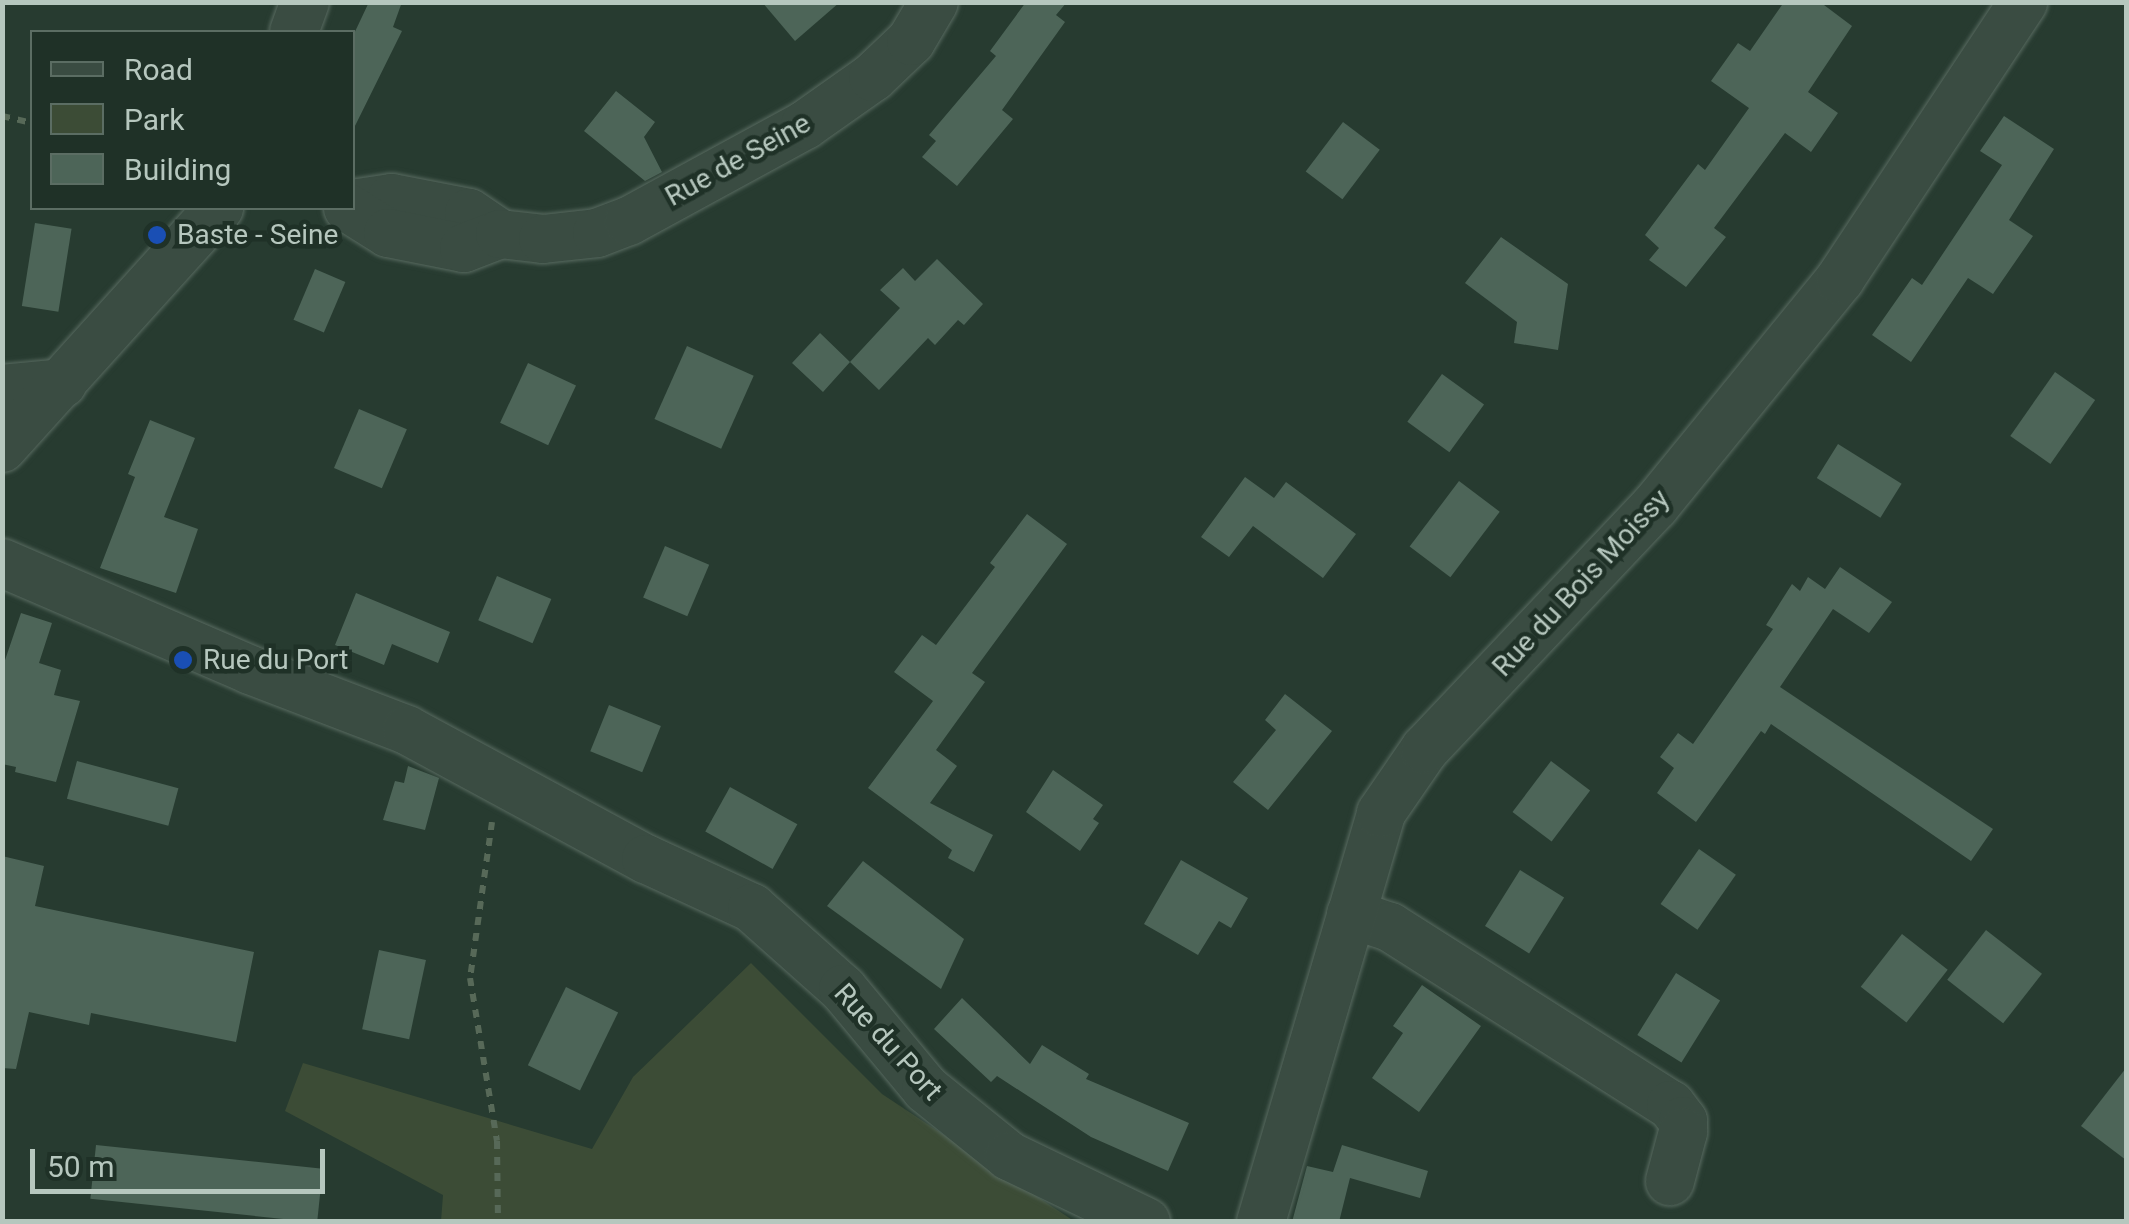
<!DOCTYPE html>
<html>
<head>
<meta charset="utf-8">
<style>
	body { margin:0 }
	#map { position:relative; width:2129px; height:1224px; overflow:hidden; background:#273b30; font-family:Roboto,sans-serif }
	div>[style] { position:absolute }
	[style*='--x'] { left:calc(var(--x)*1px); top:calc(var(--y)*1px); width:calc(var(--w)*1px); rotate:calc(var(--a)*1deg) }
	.green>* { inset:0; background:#3c4c36 }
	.building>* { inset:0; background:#4d6558; transform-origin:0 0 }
	.path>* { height:6px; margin-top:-3px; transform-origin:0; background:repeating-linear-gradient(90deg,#576958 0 8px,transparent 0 16px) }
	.roads { filter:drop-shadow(0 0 2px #586a60) drop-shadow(0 0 2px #586a60) }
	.minor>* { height:48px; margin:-24px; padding:0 24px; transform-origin:24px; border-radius:24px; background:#3a4c42 }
	.dots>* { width:28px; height:28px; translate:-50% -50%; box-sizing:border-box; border:5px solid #1f3127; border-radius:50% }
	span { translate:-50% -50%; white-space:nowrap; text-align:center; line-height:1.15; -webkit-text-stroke:9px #1f3127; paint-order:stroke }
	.street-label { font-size:28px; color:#b6c7be }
	.poi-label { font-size:28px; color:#b6c7be }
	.left { translate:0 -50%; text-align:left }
	.frame { position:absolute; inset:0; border:5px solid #b6c7be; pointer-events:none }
	.legend { position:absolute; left:30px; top:30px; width:325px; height:180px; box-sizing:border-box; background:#1f3127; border:2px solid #5b6d63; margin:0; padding:12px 18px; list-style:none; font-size:30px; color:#b6c7be }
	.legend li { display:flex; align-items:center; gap:20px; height:50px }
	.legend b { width:50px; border:2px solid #5b6d63 }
	.scale { position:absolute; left:30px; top:1149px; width:295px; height:45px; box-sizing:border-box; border:5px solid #b6c7be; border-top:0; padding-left:12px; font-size:30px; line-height:35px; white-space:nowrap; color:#b6c7be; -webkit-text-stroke:8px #1f3127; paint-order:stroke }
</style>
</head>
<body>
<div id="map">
	<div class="green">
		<i style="clip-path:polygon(751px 963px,882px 1094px,1074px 1221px,441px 1221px,443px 1195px,285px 1111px,303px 1063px,592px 1149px,633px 1077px)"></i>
	</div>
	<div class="building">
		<i style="clip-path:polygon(369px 2px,402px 2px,393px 27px,402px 31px,352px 132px,352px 38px)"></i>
		<i style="clip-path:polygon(762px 2px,840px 2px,795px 41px)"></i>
		<i style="clip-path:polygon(1026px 2px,1067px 2px,1056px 15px,1065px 22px,1002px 110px,1013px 119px,957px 186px,922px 157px,936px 141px,929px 135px,996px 56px,990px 51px)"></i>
		<i style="clip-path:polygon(1784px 2px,1820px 2px,1852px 26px,1808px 92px,1838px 113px,1811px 152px,1785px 133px,1714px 228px,1726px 237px,1686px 287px,1649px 260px,1659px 248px,1645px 235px,1698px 164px,1705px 170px,1749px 108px,1711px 81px,1738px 43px,1750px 51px)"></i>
		<i style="clip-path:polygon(616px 91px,655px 122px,644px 137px,662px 172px,645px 181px,584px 131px)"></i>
		<i style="clip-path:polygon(2004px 116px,2054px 149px,2009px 220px,2033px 236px,1993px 294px,1968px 278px,1911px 362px,1872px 335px,1912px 278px,1922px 285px,2002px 165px,1980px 151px)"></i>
		<i style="left:1343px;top:122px;width:46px;height:62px;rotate:37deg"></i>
		<i style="left:35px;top:223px;width:37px;height:84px;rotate:9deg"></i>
		<i style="clip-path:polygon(1501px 237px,1568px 284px,1558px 350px,1514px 343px,1517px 322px,1465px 283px)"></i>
		<i style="clip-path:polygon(937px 259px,983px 304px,964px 325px,958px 320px,935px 345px,928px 338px,879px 390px,850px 362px,823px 392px,792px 363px,820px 333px,850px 362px,900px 308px,880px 290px,903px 268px,915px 281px)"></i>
		<i style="left:315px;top:269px;width:33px;height:55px;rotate:23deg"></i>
		<i style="left:687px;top:346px;width:73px;height:80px;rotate:24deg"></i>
		<i style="left:528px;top:363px;width:53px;height:66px;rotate:25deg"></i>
		<i style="left:2055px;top:372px;width:49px;height:78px;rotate:35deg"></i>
		<i style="left:1442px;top:374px;width:52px;height:59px;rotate:36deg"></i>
		<i style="left:359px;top:409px;width:52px;height:64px;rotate:23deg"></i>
		<i style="clip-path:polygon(150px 420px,195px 438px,164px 517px,198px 529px,176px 593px,100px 568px,135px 477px,128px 474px)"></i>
		<i style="left:1838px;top:444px;width:75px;height:40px;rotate:32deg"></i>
		<i style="clip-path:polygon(1245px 477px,1274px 498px,1286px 482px,1356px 534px,1323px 578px,1253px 526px,1229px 557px,1201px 537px)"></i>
		<i style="left:1459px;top:481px;width:51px;height:82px;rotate:37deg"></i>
		<i style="clip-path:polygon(1027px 514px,1067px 544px,972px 673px,985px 682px,936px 750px,957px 766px,930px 803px,993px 835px,974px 872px,948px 858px,952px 850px,868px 788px,933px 701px,894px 672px,922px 635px,936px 645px,995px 567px,990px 563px)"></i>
		<i style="left:665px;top:546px;width:48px;height:56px;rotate:23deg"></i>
		<i style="clip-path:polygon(1840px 567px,1892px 602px,1869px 633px,1833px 609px,1780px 687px,1993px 829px,1971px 861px,1771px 724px,1765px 734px,1761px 731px,1696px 822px,1657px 793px,1674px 768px,1660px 757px,1678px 733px,1693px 744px,1773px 629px,1766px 625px,1792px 584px,1800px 591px,1808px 577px,1825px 589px)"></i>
		<i style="left:497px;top:576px;width:59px;height:48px;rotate:23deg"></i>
		<i style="clip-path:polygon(356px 593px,450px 632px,438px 663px,392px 644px,384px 665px,335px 645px)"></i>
		<i style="clip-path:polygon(21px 613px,52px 623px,39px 663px,61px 670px,54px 695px,80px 701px,56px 782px,15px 772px,16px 767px,2px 764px,2px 669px)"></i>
		<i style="clip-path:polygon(1285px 694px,1332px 731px,1268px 810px,1233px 782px,1276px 730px,1265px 720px)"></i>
		<i style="left:609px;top:705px;width:56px;height:50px;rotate:22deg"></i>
		<i style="left:77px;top:761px;width:105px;height:39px;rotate:15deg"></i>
		<i style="left:1551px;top:761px;width:49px;height:64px;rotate:37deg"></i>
		<i style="clip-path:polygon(408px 766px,439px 778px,425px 830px,383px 820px,395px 781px,404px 783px)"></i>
		<i style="clip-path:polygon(1053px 770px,1103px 805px,1093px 819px,1099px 823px,1080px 851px,1026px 812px)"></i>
		<i style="left:730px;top:787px;width:77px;height:51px;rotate:29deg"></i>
		<i style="left:1699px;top:849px;width:45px;height:67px;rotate:35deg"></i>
		<i style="clip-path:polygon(2px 856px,44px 866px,35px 906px,254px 952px,236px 1042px,91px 1013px,89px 1025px,29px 1012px,16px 1069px,2px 1068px)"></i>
		<i style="clip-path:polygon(1181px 860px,1248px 898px,1231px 928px,1219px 921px,1198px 955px,1144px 924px)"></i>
		<i style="clip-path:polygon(863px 861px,964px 939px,941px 989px,827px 906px)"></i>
		<i style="left:1520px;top:870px;width:52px;height:66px;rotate:32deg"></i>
		<i style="left:1986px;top:930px;width:71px;height:63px;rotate:38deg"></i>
		<i style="left:1902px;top:934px;width:58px;height:67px;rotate:38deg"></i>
		<i style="left:379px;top:950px;width:48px;height:81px;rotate:12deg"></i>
		<i style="left:1676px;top:973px;width:52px;height:73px;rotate:32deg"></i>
		<i style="clip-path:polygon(1422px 985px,1481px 1026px,1419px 1112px,1372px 1078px,1403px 1033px,1393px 1026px)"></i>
		<i style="left:566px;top:987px;width:58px;height:87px;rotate:26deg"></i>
		<i style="clip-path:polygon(962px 998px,1030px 1064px,1042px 1045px,1089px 1074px,1086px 1079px,1189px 1123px,1168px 1171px,1091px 1137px,997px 1076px,991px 1082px,934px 1029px)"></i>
		<i style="clip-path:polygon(2126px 1068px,2126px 1160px,2081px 1126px)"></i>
		<i style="left:96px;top:1145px;width:228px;height:54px;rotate:6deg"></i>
		<i style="clip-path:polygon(1342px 1145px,1428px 1171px,1420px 1198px,1350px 1178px,1339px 1222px,1292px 1222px,1307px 1166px,1333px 1172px)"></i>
	</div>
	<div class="path">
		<i style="--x:2;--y:116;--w:31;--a:13"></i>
		<i style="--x:492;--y:822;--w:158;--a:98"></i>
		<i style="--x:470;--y:978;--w:165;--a:80.6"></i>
		<i style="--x:497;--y:1141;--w:81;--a:89.3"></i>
	</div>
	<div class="roads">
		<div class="minor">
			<i style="--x:294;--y:32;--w:32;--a:-70"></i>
			<i style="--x:352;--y:204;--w:40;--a:-8.5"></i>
			<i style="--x:392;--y:198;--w:78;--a:11"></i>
			<i style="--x:469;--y:213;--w:37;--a:34"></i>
			<i style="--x:348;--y:208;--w:47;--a:32"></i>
			<i style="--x:388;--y:233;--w:77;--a:11.2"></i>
			<i style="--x:464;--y:248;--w:39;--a:-21"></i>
			<i style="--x:500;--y:234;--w:43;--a:6.6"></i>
			<i style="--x:543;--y:239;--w:54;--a:-6.3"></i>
			<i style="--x:597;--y:233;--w:34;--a:-21"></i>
			<i style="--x:629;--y:221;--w:200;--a:-28.6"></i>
			<i style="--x:805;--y:125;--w:83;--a:-35.2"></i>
			<i style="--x:873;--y:77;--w:52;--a:-43.5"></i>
			<i style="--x:911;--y:41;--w:45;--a:-59.5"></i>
			<i style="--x:2;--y:389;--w:61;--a:-5.6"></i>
			<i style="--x:2;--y:448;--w:324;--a:-47.9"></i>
			<i style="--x:2;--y:563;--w:270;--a:23.3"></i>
			<i style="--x:250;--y:670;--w:168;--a:20.9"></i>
			<i style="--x:407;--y:730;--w:272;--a:28.4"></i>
			<i style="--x:646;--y:859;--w:117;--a:24.8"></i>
			<i style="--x:752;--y:908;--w:122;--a:41.7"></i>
			<i style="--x:843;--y:989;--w:130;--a:50.3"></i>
			<i style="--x:926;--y:1089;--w:107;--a:38.9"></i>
			<i style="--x:1009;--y:1156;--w:152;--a:25.7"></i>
			<i style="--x:1351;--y:914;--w:41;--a:18.4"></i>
			<i style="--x:1390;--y:927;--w:333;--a:32.4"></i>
			<i style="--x:1671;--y:1105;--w:20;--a:53"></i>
			<i style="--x:1683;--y:1121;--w:11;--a:90"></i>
			<i style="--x:1683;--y:1132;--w:51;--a:104.9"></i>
			<i style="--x:1261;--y:1222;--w:426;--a:-73.6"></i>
			<i style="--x:1381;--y:813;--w:78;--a:-55.5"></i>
			<i style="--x:1425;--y:749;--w:335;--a:-46.6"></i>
			<i style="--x:1655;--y:506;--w:293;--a:-50.8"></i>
			<i style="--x:1840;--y:279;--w:332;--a:-56.5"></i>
		</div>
	</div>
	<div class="dots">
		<i style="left:157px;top:235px;background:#1a4fb4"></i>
		<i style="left:183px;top:660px;background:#1a4fb4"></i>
	</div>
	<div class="street-label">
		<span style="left:738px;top:160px;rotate:-29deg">Rue de Seine</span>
		<span style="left:1581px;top:583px;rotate:-47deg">Rue du Bois Moissy</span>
		<span style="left:888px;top:1042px;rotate:48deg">Rue du Port</span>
	</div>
	<div class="poi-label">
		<span class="left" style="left:177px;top:235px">Baste - Seine</span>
		<span class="left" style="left:203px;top:660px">Rue du Port</span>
	</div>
	<div class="frame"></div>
	<ul class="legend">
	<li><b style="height:12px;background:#3a4c42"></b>Road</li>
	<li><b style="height:28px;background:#3c4c36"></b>Park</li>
	<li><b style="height:28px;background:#4d6558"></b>Building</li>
	</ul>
	<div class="scale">50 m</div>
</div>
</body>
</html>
